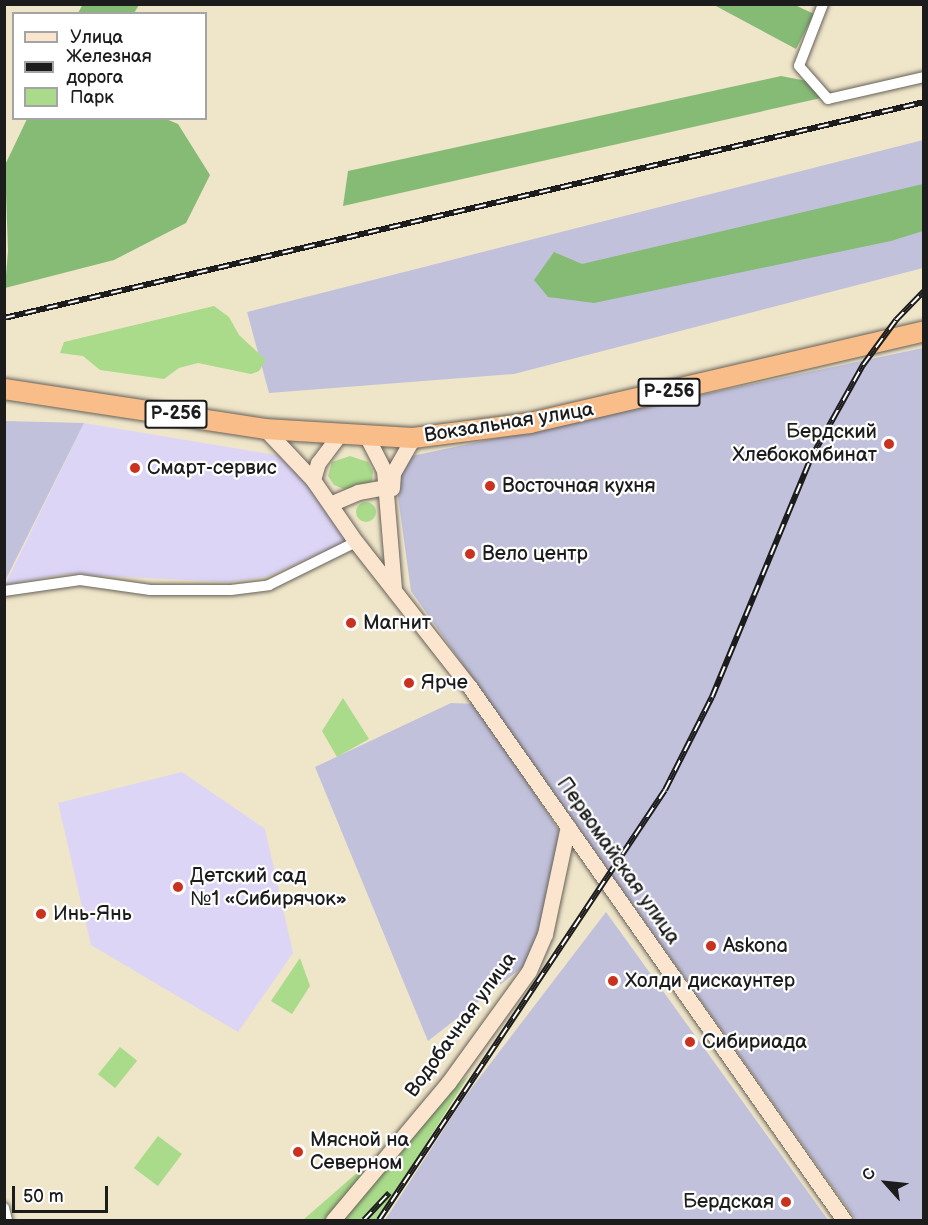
<!DOCTYPE html>
<html>
<head>
<meta charset="utf-8">
<style>
	body { margin:0 }
	#map { position:relative; width:928px; height:1225px; overflow:hidden; background:#efe5c9; font-family:"Balsamiq Sans",sans-serif }
	div>[style] { position:absolute }
	[style*='--x'] { left:calc(var(--x)*1px); top:calc(var(--y)*1px); width:calc(var(--w)*1px); rotate:calc(var(--a)*1deg) }
	.built>* { inset:0; background:#ddd5f6 }
	.industrial>* { inset:0; background:#c2c1dc }
	.green>* { inset:0; background:#a9db8a; transform-origin:0 0 }
	.round { border-radius:50% }
	.forest>* { inset:0; background:#86bb76 }
	.roads { filter:drop-shadow(0 0 2px #666259) drop-shadow(0 0 2px #666259) }
	.street>* { height:10px; margin:-5px; padding:0 5px; transform-origin:5px; border-radius:5px; background:#fff }
	.secondary>* { height:15px; margin:-7.5px; padding:0 7.5px; transform-origin:7.5px; border-radius:7.5px; background:#fce5cf }
	.highway>* { height:20px; margin:-10px; padding:0 10px; transform-origin:10px; border-radius:10px; background:#f8bd88 }
	.rail>* { height:6px; margin-top:-3px; transform-origin:0; background:repeating-linear-gradient(90deg,#fff 0 11px,#1c1c1c 0 22px); box-sizing:border-box; border-block:2px solid #1c1c1c }
	.dots>* { width:16px; height:16px; translate:-50% -50%; box-sizing:border-box; border:3px solid #fff; border-radius:50% }
	span { translate:-50% -50%; white-space:nowrap; text-align:center; line-height:1.15; -webkit-text-stroke:4.5px #fff; paint-order:stroke }
	.shield-label span { padding:2px 4px; background:#fff; border:2px solid; border-radius:4px; -webkit-text-stroke-width:0 }
	.shield-label { font-size:18px; color:#1c1c1c; font-weight:700 }
	.street-label { font-size:20px; color:#1c1c1c }
	.poi-label { font-size:20px; color:#1c1c1c }
	.right { translate:-100% -50%; text-align:right }
	.left { translate:0 -50%; text-align:left }
	.frame { position:absolute; inset:0; border:6px solid #1c1c1c; pointer-events:none }
	.legend { position:absolute; left:12px; top:12px; width:195px; height:108px; box-sizing:border-box; background:#fff; border:2px solid #a4a4a4; margin:0; padding:8px 10px; list-style:none; font-size:18px; color:#1c1c1c }
	.legend li { display:flex; align-items:center; gap:12px; height:30px }
	.legend b { width:30px; border:2px solid #a4a4a4 }
	.north { position:absolute; left:856px; top:1153px; width:60px; height:60px; -webkit-text-stroke:4px #fff; paint-order:stroke; rotate:297deg; font-size:16px; font-weight:700; line-height:24px; text-align:center; color:#1c1c1c }
	.north::after { content:''; display:block; margin:auto; width:21px; height:27px; background:#1c1c1c; clip-path:polygon(50% 0,100% 100%,50% 72%,0 100%) }
	.scale { position:absolute; left:12px; top:1186px; width:96px; height:27px; box-sizing:border-box; border:3px solid #1c1c1c; border-top:0; padding-left:8px; font-size:18px; line-height:21px; white-space:nowrap; color:#1c1c1c; -webkit-text-stroke:4px #fff; paint-order:stroke }
</style>
</head>
<body>
<div id="map">
	<div class="built">
		<i style="clip-path:polygon(84px 423px,288px 457px,350px 540px,266px 577px,229px 582px,65px 574px,5px 585px)"></i>
		<i style="clip-path:polygon(182px 772px,265px 829px,293px 953px,238px 1032px,91px 945px,58px 803px)"></i>
	</div>
	<div class="industrial">
		<i style="clip-path:polygon(923px 140px,923px 268px,514px 374px,269px 393px,247px 312px)"></i>
		<i style="clip-path:polygon(923px 348px,923px 1220px,856px 1220px,411px 591px,393px 460px)"></i>
		<i style="clip-path:polygon(5px 421px,84px 423px,5px 581px,4px 421px)"></i>
		<i style="clip-path:polygon(451px 703px,477px 704px,559px 831px,542px 952px,428px 1041px,315px 767px)"></i>
		<i style="clip-path:polygon(606px 912px,828px 1220px,385px 1220px,464px 1098px)"></i>
	</div>
	<div class="green">
		<i style="clip-path:polygon(214px 306px,229px 317px,239px 335px,266px 360px,259px 371px,251px 374px,198px 363px,179px 368px,164px 379px,100px 370px,83px 356px,60px 353px,64px 342px)"></i>
		<i style="clip-path:polygon(350px 456px,368px 462px,373px 472px,372px 481px,365px 487px,344px 489px,334px 485px,328px 476px,332px 462px)"></i>
		<i class="round" style="left:356px;top:502px;width:20px;height:20px"></i>
		<i style="clip-path:polygon(343px 698px,369px 739px,337px 757px,322px 731px)"></i>
		<i style="clip-path:polygon(300px 958px,310px 986px,292px 1014px,271px 1001px)"></i>
		<i style="left:120px;top:1047px;width:22px;height:35px;rotate:39deg"></i>
		<i style="clip-path:polygon(469px 1075px,378px 1220px,303px 1220px)"></i>
		<i style="left:158px;top:1136px;width:30px;height:40px;rotate:37deg"></i>
	</div>
	<div class="forest">
		<i style="clip-path:polygon(83px 4px,139px 4px,139px 5px,134px 13px,78px 13px)"></i>
		<i style="clip-path:polygon(714px 5px,795px 5px,814px 14px,796px 49px)"></i>
		<i style="clip-path:polygon(781px 76px,817px 83px,821px 98px,343px 206px,348px 171px)"></i>
		<i style="clip-path:polygon(27px 119px,166px 119px,178px 124px,210px 175px,186px 223px,114px 260px,5px 288px,8px 251px,5px 165px)"></i>
		<i style="clip-path:polygon(923px 184px,923px 231px,891px 241px,594px 303px,548px 297px,534px 280px,554px 252px,582px 264px)"></i>
	</div>
	<div class="roads">
		<div class="street">
			<i style="--x:823;--y:4;--w:66;--a:111.2"></i>
			<i style="--x:799;--y:66;--w:44;--a:48.7"></i>
			<i style="--x:828;--y:99;--w:98;--a:-12.9"></i>
			<i style="--x:4;--y:591;--w:77;--a:-8.2"></i>
			<i style="--x:80;--y:580;--w:71;--a:8.1"></i>
			<i style="--x:150;--y:590;--w:81;--a:0"></i>
			<i style="--x:231;--y:590;--w:38;--a:-7"></i>
			<i style="--x:269;--y:585;--w:97;--a:-26.3"></i>
			<i style="--x:4;--y:1208;--w:12;--a:76"></i>
		</div>
		<div class="secondary">
			<i style="--x:265;--y:429;--w:70;--a:46.7"></i>
			<i style="--x:313;--y:480;--w:75;--a:55.3"></i>
			<i style="--x:356;--y:542;--w:183;--a:51.9"></i>
			<i style="--x:469;--y:686;--w:653;--a:54.92"></i>
			<i style="--x:367;--y:437;--w:37;--a:63"></i>
			<i style="--x:384;--y:470;--w:118;--a:85.2"></i>
			<i style="--x:313;--y:480;--w:18;--a:-74"></i>
			<i style="--x:318;--y:463;--w:34;--a:-53"></i>
			<i style="--x:392;--y:488;--w:15;--a:-86"></i>
			<i style="--x:393;--y:473;--w:40;--a:-60.3"></i>
			<i style="--x:330;--y:504;--w:30;--a:-23"></i>
			<i style="--x:358;--y:492;--w:29;--a:-10"></i>
			<i style="--x:333;--y:1220;--w:179;--a:-50"></i>
			<i style="--x:448;--y:1083;--w:138;--a:-54.1"></i>
			<i style="--x:529;--y:971;--w:40;--a:-66.6"></i>
			<i style="--x:545;--y:934;--w:110;--a:-78"></i>
		</div>
		<div class="highway">
			<i style="--x:4;--y:389;--w:264;--a:8.7"></i>
			<i style="--x:265;--y:429;--w:148;--a:3.5"></i>
			<i style="--x:413;--y:438;--w:118;--a:-7.3"></i>
			<i style="--x:530;--y:423;--w:405;--a:-13.1"></i>
		</div>
	</div>
	<div class="rail">
		<i style="--x:4;--y:318;--w:945;--a:-13.21"></i>
		<i style="--x:364;--y:1220;--w:37;--a:-47"></i>
		<i style="--x:379;--y:1220;--w:516;--a:-56.37"></i>
		<i style="--x:665;--y:790;--w:104;--a:-63.2"></i>
		<i style="--x:712;--y:697;--w:259;--a:-67.5"></i>
		<i style="--x:811;--y:458;--w:107;--a:-60.8"></i>
		<i style="--x:863;--y:365;--w:56;--a:-53.7"></i>
		<i style="--x:896;--y:320;--w:40;--a:-46"></i>
	</div>
	<div class="dots">
		<i style="left:889px;top:444px;background:#c8321e"></i>
		<i style="left:135px;top:468px;background:#c8321e"></i>
		<i style="left:490px;top:486px;background:#c8321e"></i>
		<i style="left:470px;top:554px;background:#c8321e"></i>
		<i style="left:351px;top:623px;background:#c8321e"></i>
		<i style="left:409px;top:683px;background:#c8321e"></i>
		<i style="left:178px;top:887px;background:#c8321e"></i>
		<i style="left:41px;top:914px;background:#c8321e"></i>
		<i style="left:711px;top:946px;background:#c8321e"></i>
		<i style="left:613px;top:981px;background:#c8321e"></i>
		<i style="left:690px;top:1042px;background:#c8321e"></i>
		<i style="left:298px;top:1152px;background:#c8321e"></i>
		<i style="left:786px;top:1202px;background:#c8321e"></i>
	</div>
	<div class="shield-label">
		<span style="left:669px;top:392px">Р-256</span>
		<span style="left:176px;top:414px">Р-256</span>
	</div>
	<div class="street-label">
		<span style="left:509px;top:423px;rotate:-9deg">Вокзальная улица</span>
		<span style="left:618px;top:861px;rotate:55deg">Первомайская улица</span>
		<span style="left:461px;top:1025px;rotate:-54deg">Водобачная улица</span>
	</div>
	<div class="poi-label">
		<span class="right" style="left:877px;top:444px">Бердский<br>Хлебокомбинат</span>
		<span class="left" style="left:147px;top:468px">Смарт-сервис</span>
		<span class="left" style="left:502px;top:486px">Восточная кухня</span>
		<span class="left" style="left:482px;top:554px">Вело центр</span>
		<span class="left" style="left:363px;top:623px">Магнит</span>
		<span class="left" style="left:421px;top:683px">Ярче</span>
		<span class="left" style="left:190px;top:888px">Детский сад<br>№1 «Сибирячок»</span>
		<span class="left" style="left:53px;top:914px">Инь-Янь</span>
		<span class="left" style="left:723px;top:946px">Askona</span>
		<span class="left" style="left:625px;top:981px">Холди дискаунтер</span>
		<span class="left" style="left:702px;top:1042px">Сибириада</span>
		<span class="left" style="left:310px;top:1152px">Мясной на<br>Северном</span>
		<span class="right" style="left:774px;top:1202px">Бердская</span>
	</div>
	<div class="frame"></div>
	<ul class="legend">
	<li><b style="height:8px;background:#fce5cf"></b>Улица</li>
	<li><b style="height:8px;background:#1c1c1c"></b>Железная дорога</li>
	<li><b style="height:16px;background:#a9db8a"></b>Парк</li>
	</ul>
	<div class="north">С</div>
	<div class="scale">50 m</div>
</div>
</body>
</html>
